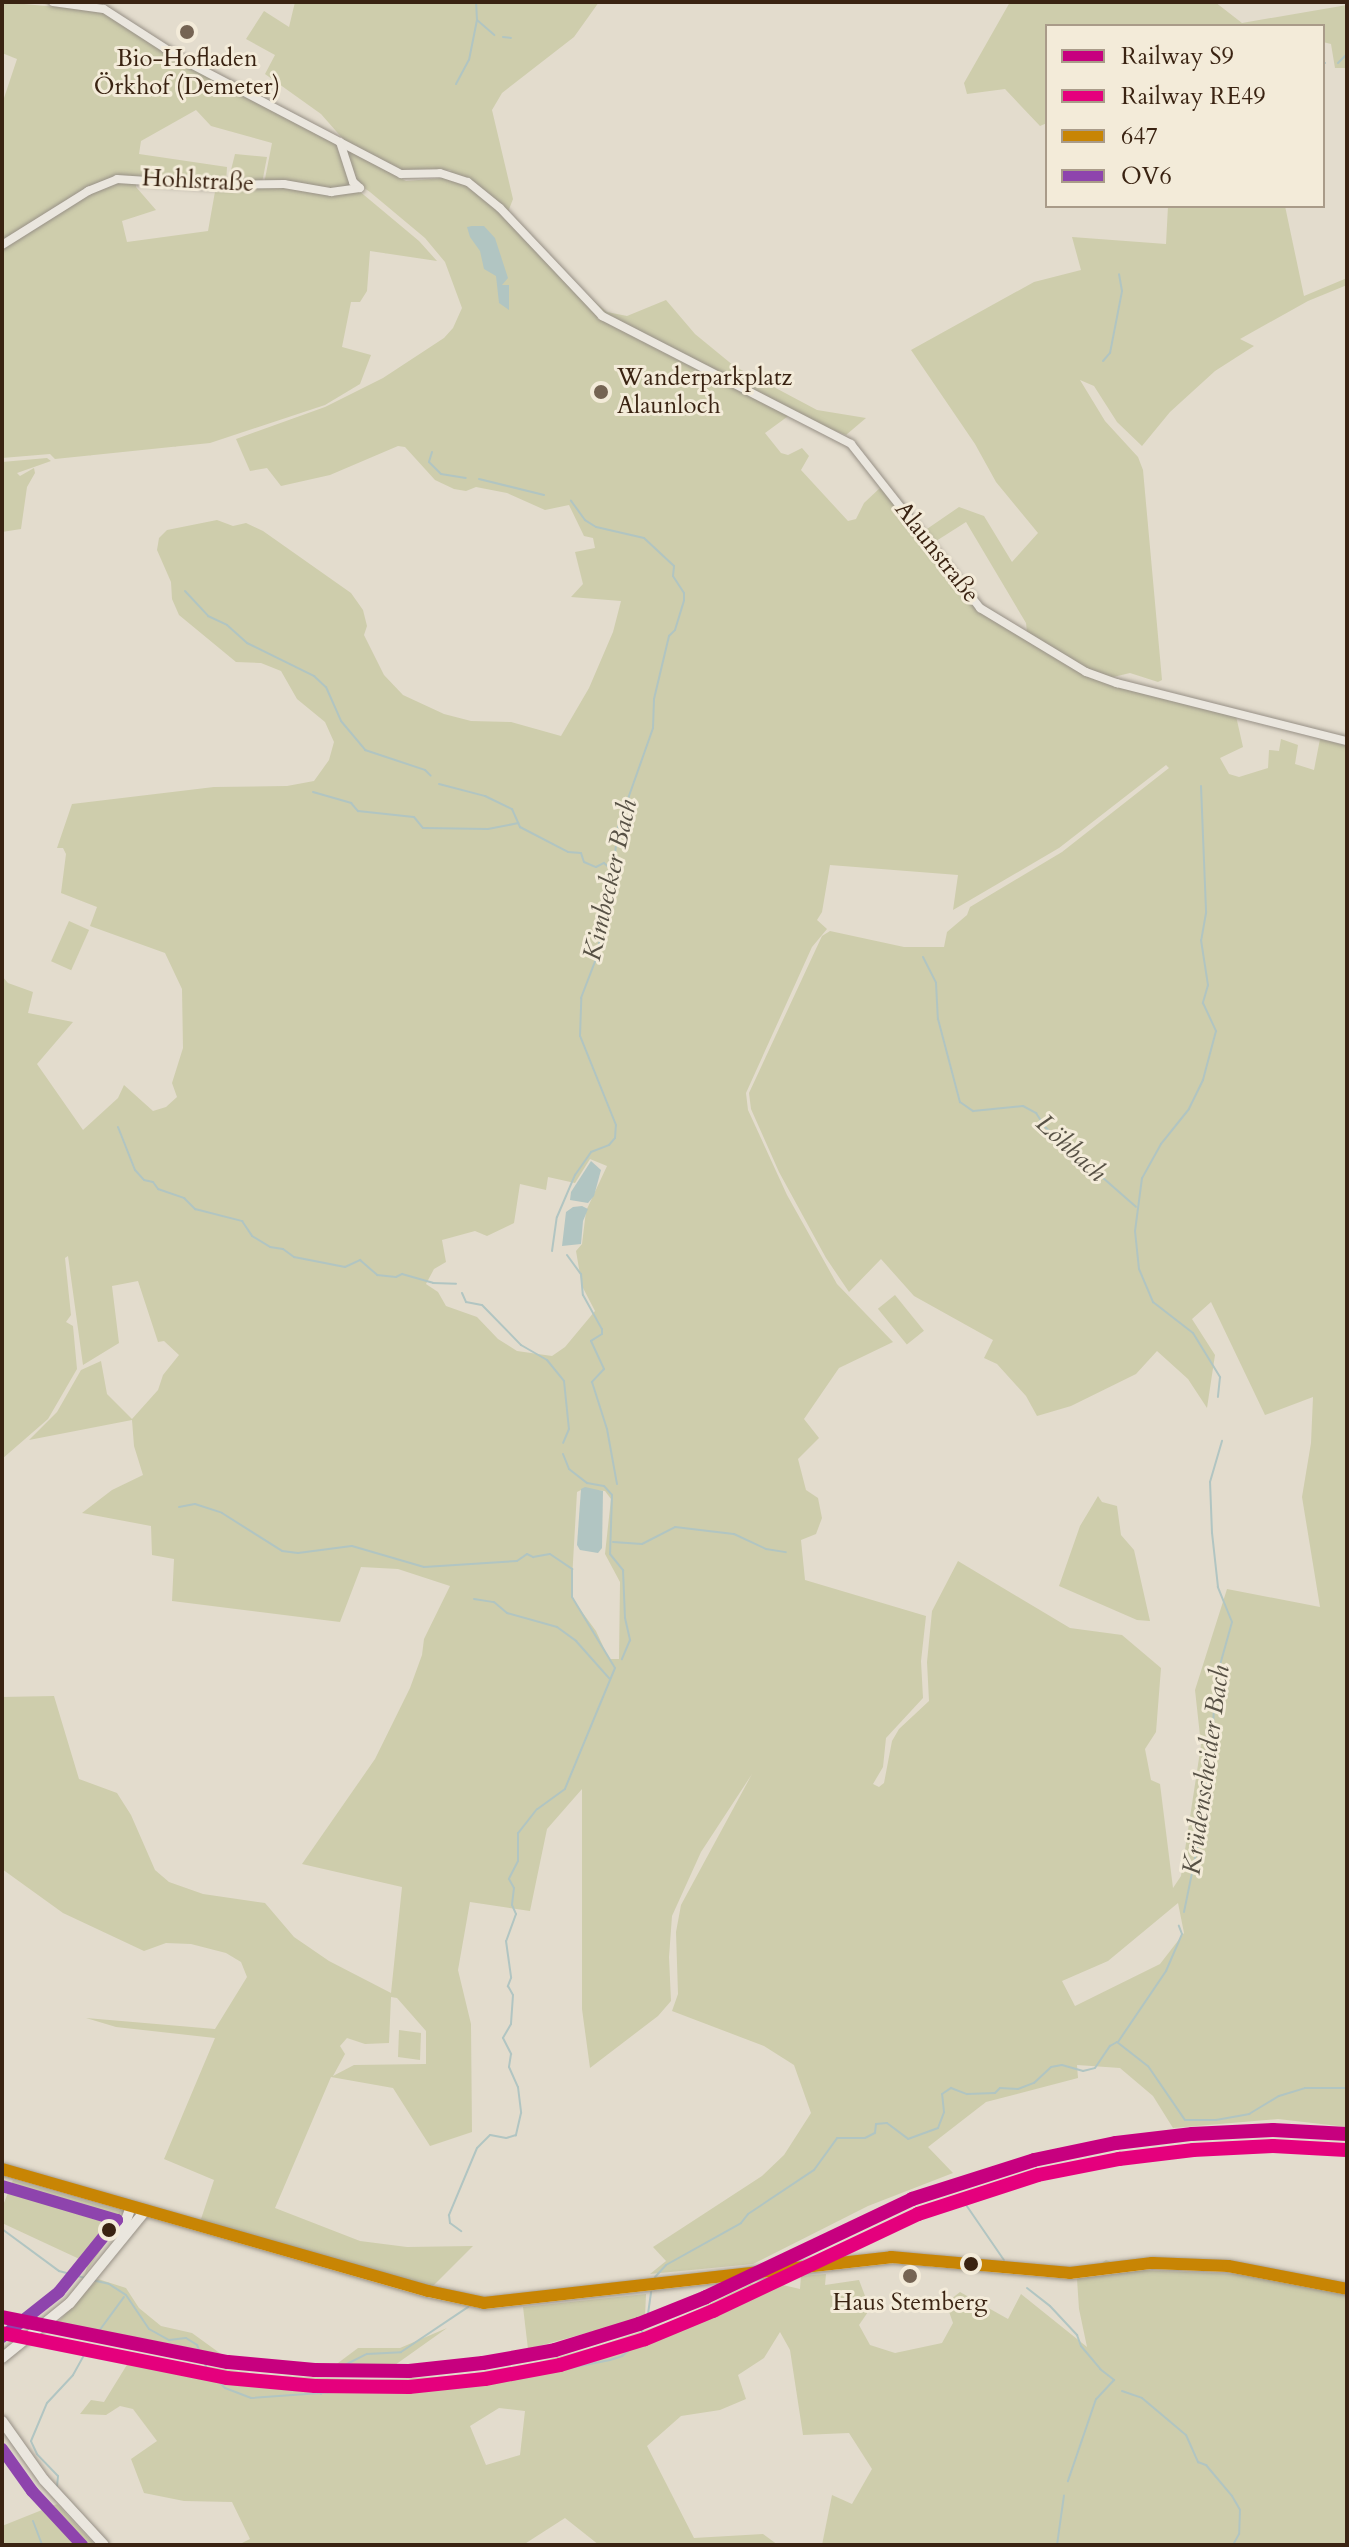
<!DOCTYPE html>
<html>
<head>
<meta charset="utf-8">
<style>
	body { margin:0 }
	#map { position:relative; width:1349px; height:2547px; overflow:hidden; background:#e3dccd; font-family:Cardo,serif }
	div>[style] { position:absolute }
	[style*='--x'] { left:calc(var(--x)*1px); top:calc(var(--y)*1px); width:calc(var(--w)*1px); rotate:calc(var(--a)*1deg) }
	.green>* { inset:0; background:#cecdac; transform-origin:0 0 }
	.water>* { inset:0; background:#b1c5c2 }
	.stream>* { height:2px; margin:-1px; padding:0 1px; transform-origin:1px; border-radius:1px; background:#b1c5c2 }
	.roads { filter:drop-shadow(0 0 2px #979086) drop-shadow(0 0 2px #979086) }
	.minor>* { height:8px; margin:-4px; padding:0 4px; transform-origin:4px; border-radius:4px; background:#eae6de }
	.tertiary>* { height:10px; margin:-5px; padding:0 5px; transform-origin:5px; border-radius:5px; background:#eae6de }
	.secondary>* { height:11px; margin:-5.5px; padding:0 5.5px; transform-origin:5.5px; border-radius:5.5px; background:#eae6de }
	.bus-1>* { height:12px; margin:-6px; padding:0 6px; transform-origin:6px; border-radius:6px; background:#c88504 }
	.bus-2>* { height:12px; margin:-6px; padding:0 6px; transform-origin:6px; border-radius:6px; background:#8e44ad }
	.rail-1>* { height:14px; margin:-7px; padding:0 7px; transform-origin:7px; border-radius:7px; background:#c7007f }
	.rail-2>* { height:14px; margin:-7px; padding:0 7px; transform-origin:7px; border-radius:7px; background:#e5007d }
	.dots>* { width:22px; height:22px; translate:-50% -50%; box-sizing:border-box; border:4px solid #f3ebd9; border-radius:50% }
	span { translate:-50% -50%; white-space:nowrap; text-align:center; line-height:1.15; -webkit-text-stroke:6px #f3ebd9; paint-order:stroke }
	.poi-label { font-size:24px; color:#3a2312 }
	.left { translate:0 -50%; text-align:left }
	.street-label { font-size:24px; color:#3a2312 }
	.water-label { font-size:26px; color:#575145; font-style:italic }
	.frame { position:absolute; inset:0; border:4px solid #3a2312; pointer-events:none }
	.legend { position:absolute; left:1045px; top:24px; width:280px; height:184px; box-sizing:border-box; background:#f3ebd9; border:2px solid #a99b89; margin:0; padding:10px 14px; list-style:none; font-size:24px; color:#3a2312 }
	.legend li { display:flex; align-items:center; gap:16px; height:40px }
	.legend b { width:40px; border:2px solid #a99b89 }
</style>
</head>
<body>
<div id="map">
	<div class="green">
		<i style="clip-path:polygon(evenodd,2px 2px,101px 11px,195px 70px,406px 181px,444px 178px,451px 170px,406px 173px,390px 166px,343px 139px,321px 114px,265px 74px,275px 55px,246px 39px,264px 11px,289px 27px,295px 2px,599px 2px,574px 37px,502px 93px,492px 110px,513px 199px,508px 212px,582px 291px,607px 312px,627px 316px,666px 300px,695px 334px,734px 366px,817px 410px,866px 418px,846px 435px,791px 414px,765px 433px,781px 453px,788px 455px,802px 448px,809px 456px,801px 470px,848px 521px,856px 519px,864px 503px,881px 487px,978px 610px,1009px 630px,1096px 680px,1236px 716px,1243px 747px,1220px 758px,1229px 774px,1239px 777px,1268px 768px,1269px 750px,1279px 751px,1281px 739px,1298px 745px,1295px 764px,1314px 770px,1320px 739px,1347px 746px,1347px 2127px,1278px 2119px,1173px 2128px,1153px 2096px,1120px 2068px,1077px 2065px,1078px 2078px,986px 2102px,928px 2147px,953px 2173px,868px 2206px,753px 2264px,650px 2274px,666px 2261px,653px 2247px,762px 2176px,784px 2155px,811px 2113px,794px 2065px,764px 2046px,672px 2011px,678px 1994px,676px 1932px,681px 1905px,752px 1774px,701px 1852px,672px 1916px,669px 1957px,671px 2001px,658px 2016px,590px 2068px,582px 2009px,582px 1789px,547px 1829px,530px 1911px,470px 1902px,458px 1970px,471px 2024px,472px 2132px,430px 2146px,393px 2088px,331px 2077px,275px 2208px,360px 2241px,407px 2247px,473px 2246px,431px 2288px,200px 2222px,214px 2180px,164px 2159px,215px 2038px,116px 2027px,86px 2018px,215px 2029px,247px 1977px,241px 1962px,226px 1953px,191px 1944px,166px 1943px,144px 1951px,63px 1913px,2px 1869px,2px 1697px,54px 1696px,79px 1779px,117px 1793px,131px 1815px,155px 1870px,169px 1882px,203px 1894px,265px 1903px,294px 1937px,329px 1961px,391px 1993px,402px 1887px,302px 1864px,375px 1759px,410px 1688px,422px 1655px,424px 1639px,450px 1586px,398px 1569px,361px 1567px,340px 1622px,172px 1601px,174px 1559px,152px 1555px,151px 1526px,82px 1513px,112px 1490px,143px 1475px,134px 1446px,132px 1420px,29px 1440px,57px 1412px,81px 1370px,101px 1361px,107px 1394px,132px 1419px,158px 1390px,163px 1375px,179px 1355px,164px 1341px,158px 1342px,138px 1281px,112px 1286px,119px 1343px,83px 1365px,68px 1256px,65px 1258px,71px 1315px,66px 1322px,73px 1326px,77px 1369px,48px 1419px,2px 1459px,2px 976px,8px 983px,33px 992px,28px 1013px,73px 1022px,37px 1064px,83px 1130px,118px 1098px,124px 1085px,153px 1111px,166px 1107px,177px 1097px,172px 1083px,183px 1048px,182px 989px,165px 953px,90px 926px,97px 907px,61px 893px,66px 854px,63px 848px,57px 848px,72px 804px,214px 787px,287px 786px,314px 781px,329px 760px,334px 742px,325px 722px,297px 699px,281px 671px,261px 663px,236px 662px,179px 615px,172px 599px,171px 582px,157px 550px,159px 538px,167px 530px,217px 520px,233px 526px,246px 523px,263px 531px,351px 593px,363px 610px,367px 626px,364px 635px,384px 675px,403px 695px,444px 714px,471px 721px,511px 722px,561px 736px,589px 688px,613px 632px,621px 601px,571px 597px,583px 584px,575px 552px,595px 548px,593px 538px,584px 536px,569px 505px,545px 510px,507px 493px,476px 487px,466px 491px,454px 489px,435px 480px,405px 447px,398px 446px,330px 475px,281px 486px,267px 468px,250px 471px,236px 439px,325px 407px,383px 378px,444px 338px,453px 328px,462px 308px,445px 262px,425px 238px,370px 192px,357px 183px,341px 190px,289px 183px,264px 184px,272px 143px,211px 126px,196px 110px,141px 141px,139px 154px,227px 167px,226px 184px,136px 177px,136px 187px,156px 210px,122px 221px,127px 242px,208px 231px,216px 186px,283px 186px,336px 194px,358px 190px,419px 241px,437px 261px,370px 251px,367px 291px,360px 302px,351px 302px,342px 347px,371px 355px,360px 384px,325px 405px,210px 443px,55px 459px,50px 454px,2px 458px,2px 104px,17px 59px,2px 53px,2px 2px,1166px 765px,1169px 768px,1062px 852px,970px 907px,967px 915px,947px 932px,944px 947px,904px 947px,830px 931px,822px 936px,749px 1093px,751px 1109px,779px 1172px,826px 1258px,849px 1292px,881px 1259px,914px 1296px,993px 1340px,984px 1358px,997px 1364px,1026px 1396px,1037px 1416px,1071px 1406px,1136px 1374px,1157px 1351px,1188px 1379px,1207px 1408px,1215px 1355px,1192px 1319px,1211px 1302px,1265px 1415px,1313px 1397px,1311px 1443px,1302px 1497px,1320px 1607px,1227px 1589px,1195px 1690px,1201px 1745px,1181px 1876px,1173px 1888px,1160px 1784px,1151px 1780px,1145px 1749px,1156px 1732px,1161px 1668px,1122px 1635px,1070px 1628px,958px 1561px,932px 1611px,927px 1662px,929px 1701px,899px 1729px,892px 1741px,884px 1783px,879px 1787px,873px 1784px,883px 1767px,886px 1738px,923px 1698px,921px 1661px,926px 1616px,805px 1580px,801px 1540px,816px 1534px,822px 1518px,818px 1498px,806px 1490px,798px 1459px,819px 1438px,804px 1419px,839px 1368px,893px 1342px,837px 1284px,787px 1195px,748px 1110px,746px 1093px,812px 947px,827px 929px,817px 920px,822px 912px,830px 865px,958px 875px,953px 910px,1059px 848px,1166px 765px,2px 2px,590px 1159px,607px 1166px,586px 1211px,582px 1244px,576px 1251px,582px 1286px,595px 1311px,565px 1347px,552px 1356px,517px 1351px,498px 1339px,477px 1317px,446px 1306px,438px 1292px,426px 1284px,434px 1269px,446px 1262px,442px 1240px,475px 1231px,487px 1236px,514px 1223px,520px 1184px,546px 1190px,548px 1177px,575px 1183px,590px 1159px,2px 2px,583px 1489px,605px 1491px,611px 1499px,605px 1554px,620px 1582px,619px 1659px,609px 1659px,596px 1631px,571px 1597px,577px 1492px,583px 1489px,2px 2px,1178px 1903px,1184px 1933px,1160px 1964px,1075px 2006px,1062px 1981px,1108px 1961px,1178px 1903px,2px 2px,391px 1997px,397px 1998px,426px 2031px,426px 2064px,354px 2065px,333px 2076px,345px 2054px,340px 2046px,347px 2038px,365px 2044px,389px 2043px,391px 1997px)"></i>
		<i style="clip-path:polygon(1010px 2px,1215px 2px,1242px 23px,1347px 5px,1347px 68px,1335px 68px,1331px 44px,1323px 42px,1323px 26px,1047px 26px,1047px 123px,1040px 126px,1005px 89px,967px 94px,964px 83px)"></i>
		<i style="clip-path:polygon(235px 154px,267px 157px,262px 183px,228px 182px)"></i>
		<i style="clip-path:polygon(1168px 206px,1285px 206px,1304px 296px,1347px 278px,1347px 285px,1308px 301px,1240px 339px,1254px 346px,1215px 371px,1170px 412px,1142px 446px,1117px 422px,1094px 386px,1080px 380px,1105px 421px,1138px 457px,1143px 470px,1162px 680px,1158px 682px,1130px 673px,1109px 678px,1089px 670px,1027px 632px,1026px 623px,966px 522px,933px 543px,924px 531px,959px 507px,984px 516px,1012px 562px,1038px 533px,996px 482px,975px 444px,911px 350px,1034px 282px,1081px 270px,1072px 237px,1166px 244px)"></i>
		<i style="clip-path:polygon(47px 458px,51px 461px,17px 473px,20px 476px,34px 468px,35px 473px,27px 487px,21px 529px,2px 532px,2px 462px)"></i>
		<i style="left:69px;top:921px;width:22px;height:44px;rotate:24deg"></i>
		<i style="left:895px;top:1295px;width:46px;height:22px;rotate:51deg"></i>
		<i style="clip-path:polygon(1098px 1496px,1102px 1502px,1117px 1506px,1121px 1535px,1134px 1550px,1150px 1621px,1137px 1620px,1059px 1586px,1080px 1526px)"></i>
		<i style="clip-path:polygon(399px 2030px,421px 2033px,420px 2060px,398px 2057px)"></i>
		<i style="clip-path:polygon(13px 2180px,120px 2211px,121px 2220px,85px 2274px,88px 2263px,2px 2223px,2px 2208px)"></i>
		<i style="clip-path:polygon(evenodd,1106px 2260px,1132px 2270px,1237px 2274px,1347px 2294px,1347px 2545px,822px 2545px,832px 2495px,852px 2504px,872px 2469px,849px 2433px,803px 2435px,790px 2350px,780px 2332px,764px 2358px,738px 2375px,746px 2399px,720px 2410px,681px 2416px,647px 2446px,694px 2538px,763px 2534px,778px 2545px,599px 2545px,565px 2518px,523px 2545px,238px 2545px,250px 2539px,232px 2502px,184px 2501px,144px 2493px,131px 2459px,157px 2441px,133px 2409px,120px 2406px,106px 2415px,80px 2414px,91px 2400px,104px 2402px,133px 2355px,262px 2375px,369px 2380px,456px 2376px,539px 2362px,595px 2347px,679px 2319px,750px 2284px,770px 2282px,800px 2289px,801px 2276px,826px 2274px,825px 2285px,859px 2280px,870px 2309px,859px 2325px,870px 2345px,895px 2353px,942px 2343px,953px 2323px,946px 2303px,960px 2292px,1008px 2319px,1021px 2294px,1087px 2347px,1079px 2309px,1077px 2279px,1106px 2260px,499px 2408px,525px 2411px,520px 2455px,486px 2465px,470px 2426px,499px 2408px)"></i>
		<i style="clip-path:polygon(98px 2279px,126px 2288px,139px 2308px,161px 2326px,192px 2333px,221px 2354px,58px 2322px)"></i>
		<i style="clip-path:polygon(646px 2294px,645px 2317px,528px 2349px,523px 2307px)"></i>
		<i style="clip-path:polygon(447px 2328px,395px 2365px,334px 2366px,358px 2348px,400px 2348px)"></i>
		<i style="clip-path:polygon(57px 2504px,95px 2545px,2px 2545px,2px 2526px)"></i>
	</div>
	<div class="water">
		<i style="clip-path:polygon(472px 226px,484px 226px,495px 238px,508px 278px,502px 285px,509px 285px,509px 310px,499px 303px,496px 276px,484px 269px,480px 251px,470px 237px,467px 227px)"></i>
		<i style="clip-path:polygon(591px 1161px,601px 1170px,594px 1196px,588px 1203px,570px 1200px,571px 1192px)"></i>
		<i style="clip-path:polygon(582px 1206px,588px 1209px,583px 1221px,581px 1244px,562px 1246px,566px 1212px,573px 1207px)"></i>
		<i style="clip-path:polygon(585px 1487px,603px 1491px,602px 1548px,598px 1553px,580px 1550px,577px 1545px,581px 1489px)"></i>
	</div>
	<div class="stream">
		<i style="--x:477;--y:20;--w:23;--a:41"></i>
		<i style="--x:503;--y:37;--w:8;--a:7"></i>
		<i style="--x:1323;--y:63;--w:2;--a:0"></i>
		<i style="--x:1338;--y:63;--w:13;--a:-45"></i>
		<i style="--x:456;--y:84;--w:27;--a:-62"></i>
		<i style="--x:469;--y:60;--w:41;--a:-78.7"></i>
		<i style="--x:477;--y:20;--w:18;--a:-93"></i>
		<i style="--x:1103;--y:361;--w:11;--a:-49"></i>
		<i style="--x:1110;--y:353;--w:63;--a:-79"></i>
		<i style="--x:1122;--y:291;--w:17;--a:-100"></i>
		<i style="--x:432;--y:452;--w:10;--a:107"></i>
		<i style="--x:429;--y:462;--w:17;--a:45"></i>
		<i style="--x:441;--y:474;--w:25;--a:9"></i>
		<i style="--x:479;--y:479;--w:67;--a:13.8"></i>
		<i style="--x:185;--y:591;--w:34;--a:47"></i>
		<i style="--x:208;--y:616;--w:21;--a:25"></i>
		<i style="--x:227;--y:625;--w:27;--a:42"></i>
		<i style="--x:247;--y:643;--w:75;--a:26.2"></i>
		<i style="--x:314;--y:676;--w:16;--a:43"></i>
		<i style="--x:326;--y:687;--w:37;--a:66"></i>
		<i style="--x:341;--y:721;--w:38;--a:50"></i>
		<i style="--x:365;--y:750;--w:63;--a:18.4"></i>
		<i style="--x:425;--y:770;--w:8;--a:45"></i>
		<i style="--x:439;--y:784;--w:48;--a:14.6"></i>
		<i style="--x:485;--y:796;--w:30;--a:26"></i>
		<i style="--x:512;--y:809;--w:20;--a:66"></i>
		<i style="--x:520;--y:827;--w:54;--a:27.5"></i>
		<i style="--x:568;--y:852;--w:13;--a:4"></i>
		<i style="--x:581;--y:853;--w:9;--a:72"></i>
		<i style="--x:584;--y:862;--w:13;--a:23"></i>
		<i style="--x:596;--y:867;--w:9;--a:-27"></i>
		<i style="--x:604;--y:863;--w:11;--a:41"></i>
		<i style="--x:1201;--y:786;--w:127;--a:87.7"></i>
		<i style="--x:1206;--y:913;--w:27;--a:100"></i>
		<i style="--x:1201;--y:940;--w:46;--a:81.2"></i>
		<i style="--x:1208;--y:985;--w:19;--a:106"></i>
		<i style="--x:1203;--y:1003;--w:31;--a:65"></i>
		<i style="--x:1216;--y:1031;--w:51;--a:104.9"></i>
		<i style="--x:1203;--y:1080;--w:32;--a:116"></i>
		<i style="--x:1189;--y:1109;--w:45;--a:128.7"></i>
		<i style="--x:1161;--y:1144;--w:39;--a:119"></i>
		<i style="--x:1142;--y:1178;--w:53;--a:97.5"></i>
		<i style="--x:1135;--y:1231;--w:38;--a:84"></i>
		<i style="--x:1139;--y:1269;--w:36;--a:67"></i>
		<i style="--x:1153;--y:1302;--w:51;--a:37.8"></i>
		<i style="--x:1193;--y:1333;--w:52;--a:58.5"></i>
		<i style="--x:1220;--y:1377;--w:20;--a:96"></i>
		<i style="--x:313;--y:792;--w:40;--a:16"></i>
		<i style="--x:351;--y:803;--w:11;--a:49"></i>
		<i style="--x:358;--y:811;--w:56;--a:6.1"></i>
		<i style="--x:414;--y:817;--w:14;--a:51"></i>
		<i style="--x:423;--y:828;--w:65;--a:0.9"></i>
		<i style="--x:488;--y:829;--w:31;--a:-11"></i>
		<i style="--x:923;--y:957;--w:29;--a:63"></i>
		<i style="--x:936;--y:983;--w:36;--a:87"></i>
		<i style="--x:938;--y:1019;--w:86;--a:75.2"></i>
		<i style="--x:960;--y:1102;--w:16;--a:35"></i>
		<i style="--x:973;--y:1111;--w:50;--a:-5.7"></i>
		<i style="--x:1023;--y:1106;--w:15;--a:28"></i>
		<i style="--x:1036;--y:1113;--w:17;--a:57"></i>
		<i style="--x:1045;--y:1127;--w:121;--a:41.3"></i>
		<i style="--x:118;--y:1127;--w:46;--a:68.4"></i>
		<i style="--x:135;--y:1170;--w:13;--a:48"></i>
		<i style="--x:144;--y:1180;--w:9;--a:13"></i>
		<i style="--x:153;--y:1182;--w:9;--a:54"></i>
		<i style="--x:158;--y:1189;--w:28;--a:19"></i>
		<i style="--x:184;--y:1198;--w:16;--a:45"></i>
		<i style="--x:195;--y:1209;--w:49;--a:14.3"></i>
		<i style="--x:242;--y:1221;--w:18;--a:56"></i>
		<i style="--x:252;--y:1236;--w:21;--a:31"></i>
		<i style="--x:270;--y:1247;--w:13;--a:9"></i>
		<i style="--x:283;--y:1249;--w:14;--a:36"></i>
		<i style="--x:294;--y:1257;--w:52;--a:11.1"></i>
		<i style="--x:345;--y:1267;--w:17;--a:-25"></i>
		<i style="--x:360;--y:1260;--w:23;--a:41"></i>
		<i style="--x:377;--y:1275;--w:19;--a:6"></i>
		<i style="--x:396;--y:1277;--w:7;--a:-27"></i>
		<i style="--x:402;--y:1274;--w:32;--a:16"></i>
		<i style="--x:433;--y:1283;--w:23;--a:2"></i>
		<i style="--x:552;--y:1251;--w:34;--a:-82"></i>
		<i style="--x:557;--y:1217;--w:46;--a:-66.8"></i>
		<i style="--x:575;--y:1175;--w:28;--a:-55"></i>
		<i style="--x:591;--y:1152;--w:19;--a:-21"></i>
		<i style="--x:609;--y:1145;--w:9;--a:-49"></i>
		<i style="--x:615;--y:1138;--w:13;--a:-86"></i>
		<i style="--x:616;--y:1125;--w:96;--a:-112"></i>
		<i style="--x:580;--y:1036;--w:38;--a:-88"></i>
		<i style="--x:581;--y:998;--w:40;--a:-69"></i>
		<i style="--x:595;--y:961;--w:63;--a:-77.1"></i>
		<i style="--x:609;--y:900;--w:10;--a:-107"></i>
		<i style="--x:606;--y:890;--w:27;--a:-73"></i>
		<i style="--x:614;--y:864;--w:37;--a:-84"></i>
		<i style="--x:618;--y:827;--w:105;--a:-70.5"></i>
		<i style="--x:653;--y:728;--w:29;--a:-88"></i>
		<i style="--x:654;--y:699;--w:65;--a:-76.6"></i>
		<i style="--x:669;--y:636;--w:8;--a:-45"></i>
		<i style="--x:675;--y:630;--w:31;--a:-73"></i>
		<i style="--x:684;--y:600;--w:7;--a:-90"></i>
		<i style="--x:684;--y:593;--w:20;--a:-123"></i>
		<i style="--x:673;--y:576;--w:10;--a:-84"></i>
		<i style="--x:674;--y:566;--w:41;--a:-137"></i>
		<i style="--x:644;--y:538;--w:49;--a:-167.1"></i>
		<i style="--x:596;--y:527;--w:13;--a:-148"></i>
		<i style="--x:585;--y:520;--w:24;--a:-126"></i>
		<i style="--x:567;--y:1255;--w:24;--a:54"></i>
		<i style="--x:581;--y:1274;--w:21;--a:85"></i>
		<i style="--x:583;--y:1295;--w:39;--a:61"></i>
		<i style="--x:602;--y:1329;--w:5;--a:90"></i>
		<i style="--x:602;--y:1334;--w:13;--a:148"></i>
		<i style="--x:591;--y:1341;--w:31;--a:65"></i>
		<i style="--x:604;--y:1369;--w:18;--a:133"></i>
		<i style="--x:592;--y:1382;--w:49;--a:72.3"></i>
		<i style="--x:607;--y:1429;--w:56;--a:79.7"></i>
		<i style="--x:462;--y:1293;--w:10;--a:66"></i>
		<i style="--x:466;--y:1302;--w:16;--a:11"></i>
		<i style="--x:482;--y:1305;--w:56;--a:45.7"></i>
		<i style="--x:521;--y:1345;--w:30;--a:30"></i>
		<i style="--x:547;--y:1360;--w:27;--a:51"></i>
		<i style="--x:564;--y:1381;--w:48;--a:84.1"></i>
		<i style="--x:569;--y:1429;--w:15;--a:113"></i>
		<i style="--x:563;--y:1454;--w:16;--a:68"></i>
		<i style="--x:569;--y:1469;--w:23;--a:38"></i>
		<i style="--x:587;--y:1483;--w:17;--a:10"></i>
		<i style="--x:604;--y:1486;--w:12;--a:48"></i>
		<i style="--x:612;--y:1495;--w:59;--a:91.9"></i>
		<i style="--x:610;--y:1554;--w:21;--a:51"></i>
		<i style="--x:623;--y:1570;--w:48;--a:87.6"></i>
		<i style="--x:625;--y:1618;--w:23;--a:77"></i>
		<i style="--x:630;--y:1640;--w:21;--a:113"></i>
		<i style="--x:179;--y:1507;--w:16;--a:-11"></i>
		<i style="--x:195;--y:1504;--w:28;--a:18"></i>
		<i style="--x:222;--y:1513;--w:71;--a:32.3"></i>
		<i style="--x:282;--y:1551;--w:16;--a:7"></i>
		<i style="--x:298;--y:1553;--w:54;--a:-7.4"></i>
		<i style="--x:352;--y:1546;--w:75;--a:16.3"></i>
		<i style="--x:424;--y:1567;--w:93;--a:-3.7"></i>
		<i style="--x:517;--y:1561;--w:12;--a:-35"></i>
		<i style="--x:527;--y:1554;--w:7;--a:27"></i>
		<i style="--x:533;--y:1557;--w:17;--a:-10"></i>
		<i style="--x:550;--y:1554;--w:27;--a:34"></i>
		<i style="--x:572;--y:1569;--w:28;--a:90"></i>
		<i style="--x:572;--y:1597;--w:83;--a:58.8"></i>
		<i style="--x:615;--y:1668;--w:131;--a:112.5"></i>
		<i style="--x:565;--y:1789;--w:34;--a:144"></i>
		<i style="--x:537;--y:1809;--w:31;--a:128"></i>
		<i style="--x:518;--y:1833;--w:28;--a:90"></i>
		<i style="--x:518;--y:1861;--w:20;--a:117"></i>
		<i style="--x:509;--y:1879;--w:10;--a:61"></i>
		<i style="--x:514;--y:1888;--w:17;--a:97"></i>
		<i style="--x:512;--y:1905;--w:10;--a:66"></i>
		<i style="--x:516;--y:1914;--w:29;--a:110"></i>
		<i style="--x:506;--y:1941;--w:37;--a:82"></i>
		<i style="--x:511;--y:1978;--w:9;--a:111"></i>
		<i style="--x:508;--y:1986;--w:10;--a:61"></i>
		<i style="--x:513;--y:1995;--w:29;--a:94"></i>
		<i style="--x:511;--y:2024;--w:16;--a:120"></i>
		<i style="--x:503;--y:2038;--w:18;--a:63"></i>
		<i style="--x:511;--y:2054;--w:13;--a:99"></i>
		<i style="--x:509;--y:2067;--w:22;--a:66"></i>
		<i style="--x:518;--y:2087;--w:26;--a:83"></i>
		<i style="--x:521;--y:2113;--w:23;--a:103"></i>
		<i style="--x:516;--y:2135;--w:10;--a:163"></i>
		<i style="--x:506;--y:2138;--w:16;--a:-169"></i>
		<i style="--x:490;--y:2135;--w:18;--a:135"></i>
		<i style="--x:477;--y:2148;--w:73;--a:112.7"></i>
		<i style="--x:449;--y:2215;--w:8;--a:83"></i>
		<i style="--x:450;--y:2223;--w:14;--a:36"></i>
		<i style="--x:613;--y:1542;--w:29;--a:4"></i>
		<i style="--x:642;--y:1544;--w:37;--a:-27"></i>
		<i style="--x:675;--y:1527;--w:59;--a:6.8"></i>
		<i style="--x:734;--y:1534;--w:35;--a:25"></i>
		<i style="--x:766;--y:1549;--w:20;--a:9"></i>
		<i style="--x:474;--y:1599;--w:20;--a:9"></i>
		<i style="--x:494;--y:1602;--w:17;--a:40"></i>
		<i style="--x:507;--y:1613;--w:52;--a:15.6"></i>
		<i style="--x:557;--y:1627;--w:24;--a:36"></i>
		<i style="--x:576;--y:1641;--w:50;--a:48.3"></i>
		<i style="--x:1184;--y:1912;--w:75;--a:-78.4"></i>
		<i style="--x:1199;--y:1839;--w:37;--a:-88"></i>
		<i style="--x:1200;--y:1802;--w:32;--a:-70"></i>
		<i style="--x:1211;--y:1772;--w:89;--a:-87.4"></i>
		<i style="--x:1215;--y:1683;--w:63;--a:-74.4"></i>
		<i style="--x:1232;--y:1622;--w:38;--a:-112"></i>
		<i style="--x:1218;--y:1587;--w:54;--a:-96.3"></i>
		<i style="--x:1212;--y:1533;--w:51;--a:-92.2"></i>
		<i style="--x:1210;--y:1482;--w:43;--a:-73.7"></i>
		<i style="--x:1118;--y:2042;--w:86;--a:-55.9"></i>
		<i style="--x:1166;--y:1971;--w:40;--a:-66.6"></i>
		<i style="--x:1182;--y:1934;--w:9;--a:-111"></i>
		<i style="--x:962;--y:2199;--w:74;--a:55.5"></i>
		<i style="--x:2;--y:2229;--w:71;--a:36.4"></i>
		<i style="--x:59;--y:2271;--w:28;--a:15"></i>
		<i style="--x:655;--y:2277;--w:16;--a:-47"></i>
		<i style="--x:666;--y:2265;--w:86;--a:-29.2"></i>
		<i style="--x:741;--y:2223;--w:11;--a:-52"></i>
		<i style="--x:748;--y:2214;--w:79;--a:-33.7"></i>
		<i style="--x:814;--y:2170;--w:39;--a:-54"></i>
		<i style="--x:837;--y:2138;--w:28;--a:0"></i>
		<i style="--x:865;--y:2138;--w:11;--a:-27"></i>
		<i style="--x:875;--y:2133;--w:9;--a:-84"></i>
		<i style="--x:876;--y:2124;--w:11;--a:-5"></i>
		<i style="--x:887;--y:2123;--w:26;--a:37"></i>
		<i style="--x:908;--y:2139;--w:32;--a:-20"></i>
		<i style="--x:938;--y:2128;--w:17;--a:-69"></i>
		<i style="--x:944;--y:2112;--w:18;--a:-96"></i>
		<i style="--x:942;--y:2094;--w:11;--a:-34"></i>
		<i style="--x:951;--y:2088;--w:17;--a:21"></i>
		<i style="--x:967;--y:2094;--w:28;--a:-2"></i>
		<i style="--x:995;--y:2093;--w:7;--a:-45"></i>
		<i style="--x:1000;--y:2088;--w:18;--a:3"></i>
		<i style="--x:1018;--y:2089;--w:17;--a:-21"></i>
		<i style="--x:1034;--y:2083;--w:23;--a:-43"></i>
		<i style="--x:1051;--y:2067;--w:11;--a:-10"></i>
		<i style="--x:1062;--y:2065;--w:22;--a:16"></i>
		<i style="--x:1083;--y:2071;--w:12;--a:-14"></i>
		<i style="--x:1095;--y:2068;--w:27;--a:-56"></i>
		<i style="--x:1110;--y:2046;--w:8;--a:-30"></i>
		<i style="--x:1117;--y:2042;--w:39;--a:38"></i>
		<i style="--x:1148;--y:2066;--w:65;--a:55.6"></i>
		<i style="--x:1185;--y:2120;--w:31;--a:0"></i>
		<i style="--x:1216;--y:2120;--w:34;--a:-10"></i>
		<i style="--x:1249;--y:2114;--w:35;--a:-31"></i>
		<i style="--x:1279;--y:2096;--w:27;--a:-17"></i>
		<i style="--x:1305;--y:2088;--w:42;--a:0"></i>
		<i style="--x:92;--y:2280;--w:17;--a:13"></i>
		<i style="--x:109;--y:2284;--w:20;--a:33"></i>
		<i style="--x:126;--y:2295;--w:41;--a:55.9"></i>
		<i style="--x:149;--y:2329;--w:23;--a:29"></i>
		<i style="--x:169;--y:2340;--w:17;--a:-7"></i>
		<i style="--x:186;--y:2338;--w:13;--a:32"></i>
		<i style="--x:197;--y:2345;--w:28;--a:67"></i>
		<i style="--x:208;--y:2371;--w:24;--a:45"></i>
		<i style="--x:225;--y:2388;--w:28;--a:21"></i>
		<i style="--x:251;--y:2398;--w:263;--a:-4.1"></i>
		<i style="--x:513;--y:2379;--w:99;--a:-11.1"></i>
		<i style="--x:610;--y:2360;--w:13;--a:-18"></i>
		<i style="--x:622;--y:2356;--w:21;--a:-39"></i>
		<i style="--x:638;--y:2343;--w:31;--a:-71"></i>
		<i style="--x:648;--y:2314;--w:27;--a:-82"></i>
		<i style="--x:1027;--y:2288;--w:29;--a:38"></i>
		<i style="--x:1050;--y:2306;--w:40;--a:47"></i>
		<i style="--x:1077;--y:2335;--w:12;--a:70"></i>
		<i style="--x:1081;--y:2346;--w:30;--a:50"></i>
		<i style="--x:1100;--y:2369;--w:18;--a:38"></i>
		<i style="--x:1114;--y:2380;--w:26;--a:133"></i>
		<i style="--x:1096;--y:2399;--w:87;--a:108.9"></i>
		<i style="--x:99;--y:2331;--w:42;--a:-53.7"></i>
		<i style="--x:341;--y:2367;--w:29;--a:-27"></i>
		<i style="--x:367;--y:2354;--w:34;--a:-3"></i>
		<i style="--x:401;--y:2352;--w:81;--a:-33.9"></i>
		<i style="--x:1122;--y:2391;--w:21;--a:19"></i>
		<i style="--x:1142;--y:2398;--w:57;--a:40.1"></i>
		<i style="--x:1186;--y:2435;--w:30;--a:66"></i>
		<i style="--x:1198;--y:2462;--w:9;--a:21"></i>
		<i style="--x:1206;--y:2465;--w:40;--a:50"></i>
		<i style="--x:1232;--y:2496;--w:16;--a:60"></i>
		<i style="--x:1240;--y:2510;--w:24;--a:92"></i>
		<i style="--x:1239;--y:2534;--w:13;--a:119"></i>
		<i style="--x:321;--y:2394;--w:15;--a:-58"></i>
		<i style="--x:57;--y:2486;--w:10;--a:-84"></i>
		<i style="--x:58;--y:2476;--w:30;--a:-134"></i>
		<i style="--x:37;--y:2454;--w:14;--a:-115"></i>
		<i style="--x:31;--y:2441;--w:41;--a:-67.2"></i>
		<i style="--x:47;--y:2403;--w:38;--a:-47"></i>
		<i style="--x:73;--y:2375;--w:33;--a:-61"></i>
		<i style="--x:33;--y:2521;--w:26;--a:69"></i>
		<i style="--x:1057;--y:2545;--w:50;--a:-82"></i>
	</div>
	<div class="roads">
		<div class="minor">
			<i style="--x:53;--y:2;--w:51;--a:7.8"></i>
			<i style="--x:104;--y:9;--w:94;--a:32.8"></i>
			<i style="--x:183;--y:60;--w:246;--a:27.6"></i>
			<i style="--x:401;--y:174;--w:39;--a:-1"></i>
			<i style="--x:440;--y:173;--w:29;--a:18"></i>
			<i style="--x:468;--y:182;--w:41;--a:39.1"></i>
			<i style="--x:500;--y:208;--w:149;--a:46.6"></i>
			<i style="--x:602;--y:316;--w:280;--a:27.2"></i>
			<i style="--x:851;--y:444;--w:209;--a:51.8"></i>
			<i style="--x:980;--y:608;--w:124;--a:31.1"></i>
			<i style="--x:1086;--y:672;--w:33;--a:20"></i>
			<i style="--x:1117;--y:683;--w:237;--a:14.2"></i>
			<i style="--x:2;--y:245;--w:102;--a:-32.1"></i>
			<i style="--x:88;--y:191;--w:31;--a:-22"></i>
			<i style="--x:117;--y:179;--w:92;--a:3.7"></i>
			<i style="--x:209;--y:185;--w:75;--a:-0.8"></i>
			<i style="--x:284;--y:184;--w:48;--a:9.7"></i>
			<i style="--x:331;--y:192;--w:29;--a:-8"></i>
			<i style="--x:360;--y:188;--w:9;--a:-139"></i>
			<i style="--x:353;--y:182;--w:42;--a:-108"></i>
		</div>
		<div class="tertiary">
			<i style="--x:121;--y:2234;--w:29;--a:-70"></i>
			<i style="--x:2;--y:2358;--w:87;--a:-39"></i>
			<i style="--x:70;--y:2303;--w:119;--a:-50.8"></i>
			<i style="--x:2;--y:2421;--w:72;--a:54.6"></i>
			<i style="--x:44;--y:2480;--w:88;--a:47.3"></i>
		</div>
		<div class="secondary">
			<i style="--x:2;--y:2169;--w:443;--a:16"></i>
			<i style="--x:428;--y:2291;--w:57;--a:12.1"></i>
			<i style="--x:484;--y:2303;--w:410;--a:-6.4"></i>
			<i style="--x:891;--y:2257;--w:180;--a:5.1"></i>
			<i style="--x:1070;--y:2273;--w:83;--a:-7"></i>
			<i style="--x:1152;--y:2263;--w:76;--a:2.3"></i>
			<i style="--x:1228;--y:2266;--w:121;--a:10.9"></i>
		</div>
	</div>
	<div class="bus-1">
		<i style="--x:2;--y:2169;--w:443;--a:16"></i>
		<i style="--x:428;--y:2291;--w:57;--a:12.1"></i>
		<i style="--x:484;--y:2303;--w:410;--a:-6.4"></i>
		<i style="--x:891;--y:2257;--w:180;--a:5.1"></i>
		<i style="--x:1070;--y:2273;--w:83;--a:-7"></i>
		<i style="--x:1152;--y:2263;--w:76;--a:2.3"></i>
		<i style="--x:1228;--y:2266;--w:121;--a:10.9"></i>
	</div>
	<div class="bus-2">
		<i style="--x:2;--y:2186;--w:120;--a:16.5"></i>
		<i style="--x:117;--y:2220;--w:92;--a:128.9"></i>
		<i style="--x:59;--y:2292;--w:73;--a:141.7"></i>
		<i style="--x:2;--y:2449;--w:52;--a:54.5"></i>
		<i style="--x:32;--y:2491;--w:74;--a:47.2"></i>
	</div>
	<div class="rail-1">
		<i style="--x:2;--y:2317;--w:230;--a:11.3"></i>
		<i style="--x:228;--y:2362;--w:87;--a:5.3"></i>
		<i style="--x:315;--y:2370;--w:94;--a:0.6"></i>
		<i style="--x:409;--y:2371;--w:74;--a:-6.2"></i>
		<i style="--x:483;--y:2363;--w:73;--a:-10.2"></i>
		<i style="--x:555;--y:2350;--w:88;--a:-17.2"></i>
		<i style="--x:639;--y:2324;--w:72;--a:-21.9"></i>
		<i style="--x:706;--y:2297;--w:228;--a:-25.4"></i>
		<i style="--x:912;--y:2199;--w:128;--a:-17.7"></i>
		<i style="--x:1034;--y:2160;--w:84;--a:-11.7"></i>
		<i style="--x:1116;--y:2143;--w:77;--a:-6.8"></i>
		<i style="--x:1192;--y:2134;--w:81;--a:-2.8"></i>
		<i style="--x:1273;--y:2130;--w:74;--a:3.1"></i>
	</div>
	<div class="rail-2">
		<i style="--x:2;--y:2333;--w:229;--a:11.3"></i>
		<i style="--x:227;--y:2378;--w:88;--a:5.2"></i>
		<i style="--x:315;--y:2386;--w:94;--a:0.6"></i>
		<i style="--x:409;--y:2387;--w:76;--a:-6"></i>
		<i style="--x:485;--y:2379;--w:76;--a:-10.6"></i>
		<i style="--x:560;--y:2365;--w:89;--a:-17"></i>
		<i style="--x:645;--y:2339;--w:74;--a:-22.4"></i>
		<i style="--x:713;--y:2311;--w:227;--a:-25.3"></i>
		<i style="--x:918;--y:2214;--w:126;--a:-18"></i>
		<i style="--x:1038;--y:2175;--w:83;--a:-11.2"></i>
		<i style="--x:1119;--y:2159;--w:75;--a:-6.9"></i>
		<i style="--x:1193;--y:2150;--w:80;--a:-2.9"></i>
		<i style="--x:1273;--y:2146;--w:73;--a:3.1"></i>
	</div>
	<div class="dots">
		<i style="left:187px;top:32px;background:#756453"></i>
		<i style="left:601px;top:392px;background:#756453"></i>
		<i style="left:109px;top:2230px;background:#3a2312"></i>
		<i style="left:971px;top:2264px;background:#3a2312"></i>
		<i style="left:910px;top:2276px;background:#756453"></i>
	</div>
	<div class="poi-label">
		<span style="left:187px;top:73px">Bio-Hofladen<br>Örkhof (Demeter)</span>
		<span class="left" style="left:617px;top:392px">Wanderparkplatz<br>Alaunloch</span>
		<span style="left:910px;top:2303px">Haus Stemberg</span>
	</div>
	<div class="street-label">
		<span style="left:198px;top:181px;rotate:3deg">Hohlstraße</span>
		<span style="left:937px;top:552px;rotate:52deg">Alaunstraße</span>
	</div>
	<div class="water-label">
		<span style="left:610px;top:880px;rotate:-77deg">Kimbecker Bach</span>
		<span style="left:1071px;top:1148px;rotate:43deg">Löhbach</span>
		<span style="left:1206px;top:1770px;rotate:-82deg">Krüdenscheider Bach</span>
	</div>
	<div class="frame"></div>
	<ul class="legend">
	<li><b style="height:10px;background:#c7007f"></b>Railway S9</li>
	<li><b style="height:10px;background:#e5007d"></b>Railway RE49</li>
	<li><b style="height:10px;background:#c88504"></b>647</li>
	<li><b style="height:10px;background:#8e44ad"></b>OV6</li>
	</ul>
</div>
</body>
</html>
